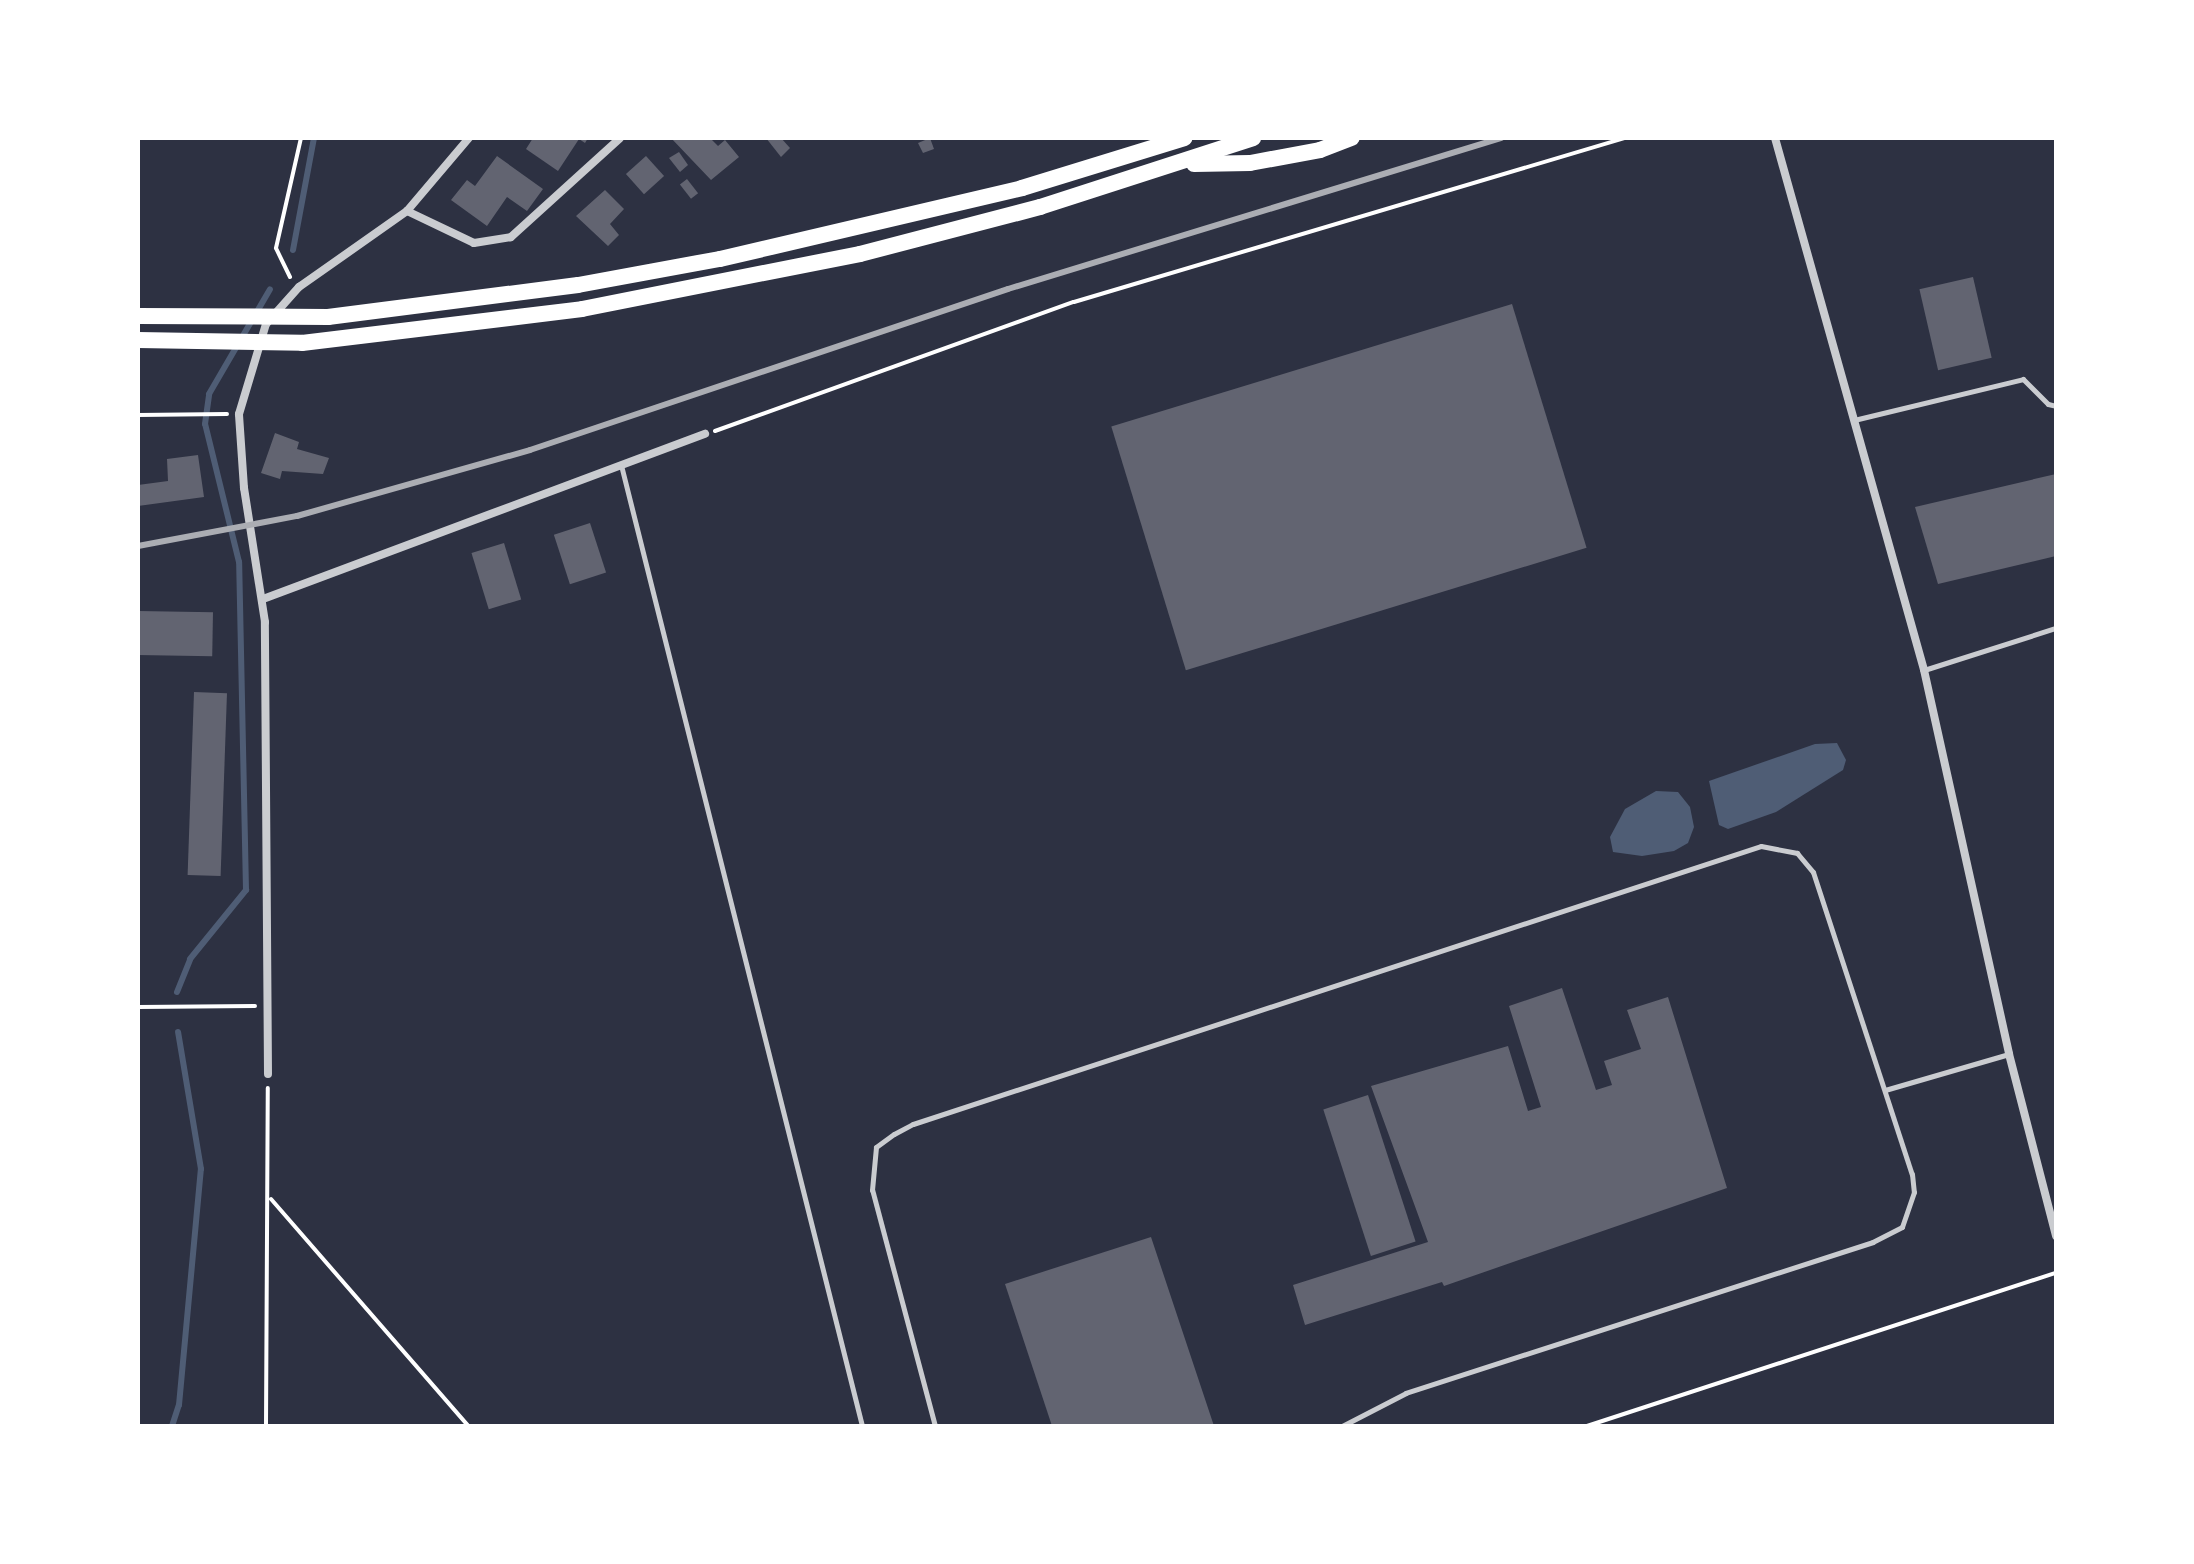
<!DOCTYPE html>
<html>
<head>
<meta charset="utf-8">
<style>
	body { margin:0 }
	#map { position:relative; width:2194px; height:1564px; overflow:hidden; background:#2d3142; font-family:"Source Sans 3",sans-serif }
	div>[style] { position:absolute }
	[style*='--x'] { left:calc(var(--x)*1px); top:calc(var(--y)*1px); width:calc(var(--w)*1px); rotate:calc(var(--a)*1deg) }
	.water>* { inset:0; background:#4f5d75 }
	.stream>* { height:6px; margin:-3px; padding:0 3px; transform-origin:3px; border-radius:3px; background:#4f5d75 }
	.building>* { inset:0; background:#626471; transform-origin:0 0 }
	.path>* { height:4px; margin:-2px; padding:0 2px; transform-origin:2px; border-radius:2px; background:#fff }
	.service>* { height:5px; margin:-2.5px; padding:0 2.5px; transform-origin:2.5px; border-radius:2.5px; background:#caccd0 }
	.minor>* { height:8px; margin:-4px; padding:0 4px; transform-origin:4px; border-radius:4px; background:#caccd0 }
	.trunk>* { height:16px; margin:-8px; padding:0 8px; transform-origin:8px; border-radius:8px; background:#fff }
	.rail>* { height:6px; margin:-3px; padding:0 3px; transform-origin:3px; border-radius:3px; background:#abadb3 }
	span { translate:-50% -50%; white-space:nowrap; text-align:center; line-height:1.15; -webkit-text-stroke:8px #fff; paint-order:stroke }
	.frame { position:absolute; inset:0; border:140px solid #fff; pointer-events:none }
</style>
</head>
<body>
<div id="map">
	<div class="water">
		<i style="clip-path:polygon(1837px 743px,1846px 760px,1843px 770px,1776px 812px,1728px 829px,1719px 825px,1709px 781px,1815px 744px)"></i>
		<i style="clip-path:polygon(1656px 791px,1678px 792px,1690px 807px,1694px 827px,1688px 843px,1674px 851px,1642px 856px,1613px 852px,1610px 837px,1625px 809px)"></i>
	</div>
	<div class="stream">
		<i style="--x:293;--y:250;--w:114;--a:-79.4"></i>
		<i style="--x:177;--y:992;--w:35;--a:-68"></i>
		<i style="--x:190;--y:959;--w:89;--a:-50.9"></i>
		<i style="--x:246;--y:890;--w:328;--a:-91.2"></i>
		<i style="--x:239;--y:562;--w:142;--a:-103.8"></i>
		<i style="--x:205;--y:424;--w:30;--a:-82"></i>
		<i style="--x:209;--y:394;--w:121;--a:-59.8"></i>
		<i style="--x:172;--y:1426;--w:22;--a:-72"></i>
		<i style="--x:179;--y:1405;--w:237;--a:-84.7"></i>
		<i style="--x:201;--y:1169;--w:139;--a:-99.5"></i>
	</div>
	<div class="building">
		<i style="clip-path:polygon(533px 138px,588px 138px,585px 143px,579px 139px,558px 171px,526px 149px)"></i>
		<i style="clip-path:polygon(671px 138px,710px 138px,718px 146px,725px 140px,739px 157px,711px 180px)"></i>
		<i style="clip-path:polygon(766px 138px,781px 138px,790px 148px,781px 157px)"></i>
		<i style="clip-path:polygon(930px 138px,934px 149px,923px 153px,918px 143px)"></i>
		<i style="clip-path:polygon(679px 152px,688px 165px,680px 172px,669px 158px)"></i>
		<i style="clip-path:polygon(497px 156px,543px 189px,527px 211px,507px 197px,487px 226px,451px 200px,467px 180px,475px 186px)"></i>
		<i style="left:646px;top:156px;width:27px;height:27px;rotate:48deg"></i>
		<i style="left:687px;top:179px;width:18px;height:9px;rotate:52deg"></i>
		<i style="clip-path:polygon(605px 190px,624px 209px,610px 224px,619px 235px,608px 246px,576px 216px)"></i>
		<i style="left:1973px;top:277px;width:83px;height:55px;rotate:77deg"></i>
		<i style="left:1512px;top:304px;width:255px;height:419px;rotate:73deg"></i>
		<i style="clip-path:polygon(275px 433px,299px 442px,297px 449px,329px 458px,323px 474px,282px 471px,280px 479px,261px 473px)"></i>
		<i style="clip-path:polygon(198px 455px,204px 497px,138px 506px,138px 485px,168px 481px,167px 459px)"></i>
		<i style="clip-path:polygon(2056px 474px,2056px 556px,1938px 584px,1915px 507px)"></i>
		<i style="left:590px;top:523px;width:52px;height:38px;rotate:72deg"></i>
		<i style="left:504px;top:543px;width:59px;height:34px;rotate:73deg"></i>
		<i style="left:138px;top:611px;width:75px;height:44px;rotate:1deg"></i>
		<i style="left:194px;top:692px;width:33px;height:183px;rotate:2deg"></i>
		<i style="clip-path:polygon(1562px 988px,1596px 1090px,1612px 1085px,1604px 1061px,1641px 1049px,1627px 1010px,1668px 997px,1727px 1188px,1444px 1286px,1442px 1282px,1305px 1325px,1293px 1285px,1428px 1242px,1371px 1086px,1508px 1046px,1528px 1111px,1541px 1107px,1509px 1006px)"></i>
		<i style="left:1368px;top:1095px;width:154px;height:47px;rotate:72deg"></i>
		<i style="clip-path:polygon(1151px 1237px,1214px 1426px,1052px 1426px,1005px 1284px)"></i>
	</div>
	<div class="path">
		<i style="--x:290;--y:277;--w:32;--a:-116"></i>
		<i style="--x:276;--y:248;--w:113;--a:-77.2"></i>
		<i style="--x:138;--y:415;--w:89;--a:-0.6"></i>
		<i style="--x:715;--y:431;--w:381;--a:-19.8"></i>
		<i style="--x:1074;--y:302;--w:575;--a:-16.58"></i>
		<i style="--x:138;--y:1007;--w:117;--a:-0.5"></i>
		<i style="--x:271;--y:1199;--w:301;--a:49"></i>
		<i style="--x:266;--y:1426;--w:338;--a:-89.7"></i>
		<i style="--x:1587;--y:1426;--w:493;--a:-18.1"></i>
	</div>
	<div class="service">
		<i style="--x:1854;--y:420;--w:174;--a:-13.6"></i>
		<i style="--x:2023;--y:379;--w:35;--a:45"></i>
		<i style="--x:2048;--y:404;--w:8;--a:14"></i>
		<i style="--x:621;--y:465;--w:991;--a:75.92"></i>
		<i style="--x:1924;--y:670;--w:139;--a:-17.7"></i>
		<i style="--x:1885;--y:1090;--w:129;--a:-16.2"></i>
		<i style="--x:935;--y:1426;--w:244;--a:-104.9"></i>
		<i style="--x:872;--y:1190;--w:43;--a:-84.7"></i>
		<i style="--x:876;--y:1147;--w:22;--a:-36"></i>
		<i style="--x:894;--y:1134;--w:21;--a:-28"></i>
		<i style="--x:913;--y:1124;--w:892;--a:-18.15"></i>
		<i style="--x:1761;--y:846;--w:37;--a:11"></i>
		<i style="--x:1797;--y:853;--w:25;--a:50"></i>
		<i style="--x:1813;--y:872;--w:318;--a:71.9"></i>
		<i style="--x:1912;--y:1174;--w:18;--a:84"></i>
		<i style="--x:1914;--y:1192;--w:37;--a:109"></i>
		<i style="--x:1902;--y:1227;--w:33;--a:153"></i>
		<i style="--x:1873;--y:1242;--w:491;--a:162.1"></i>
		<i style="--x:1406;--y:1393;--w:72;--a:152.7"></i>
	</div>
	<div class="minor">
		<i style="--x:1775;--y:138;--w:552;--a:74.35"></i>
		<i style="--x:1924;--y:670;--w:393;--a:77.5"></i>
		<i style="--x:2009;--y:1054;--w:188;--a:75.5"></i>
		<i style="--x:407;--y:211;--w:74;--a:25.5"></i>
		<i style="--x:474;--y:243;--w:37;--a:-9"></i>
		<i style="--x:511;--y:237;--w:147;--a:-42.2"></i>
		<i style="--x:263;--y:599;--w:472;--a:-20.5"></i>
		<i style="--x:268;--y:1074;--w:452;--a:-90.4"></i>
		<i style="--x:265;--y:622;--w:136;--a:-98.9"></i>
		<i style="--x:244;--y:488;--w:74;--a:-93.9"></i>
		<i style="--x:239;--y:414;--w:94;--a:-73.3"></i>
		<i style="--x:266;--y:324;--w:50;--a:-48.3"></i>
		<i style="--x:299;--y:287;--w:132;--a:-35.1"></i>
		<i style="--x:407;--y:211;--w:96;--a:-49.7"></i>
	</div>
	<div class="trunk">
		<i style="--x:1194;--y:164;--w:56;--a:-1"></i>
		<i style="--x:1250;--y:163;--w:71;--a:-10.5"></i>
		<i style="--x:1320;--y:150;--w:34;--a:-21"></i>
		<i style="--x:138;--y:316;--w:190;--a:0.3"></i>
		<i style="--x:328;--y:317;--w:252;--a:-7.3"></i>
		<i style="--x:578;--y:285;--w:144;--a:-10.4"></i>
		<i style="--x:720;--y:259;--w:310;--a:-13.2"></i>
		<i style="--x:1022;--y:188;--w:170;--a:-17.1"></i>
		<i style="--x:138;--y:340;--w:164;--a:1"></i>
		<i style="--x:302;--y:343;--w:282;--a:-6.9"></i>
		<i style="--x:582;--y:309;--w:283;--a:-11.2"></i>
		<i style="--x:860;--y:254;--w:186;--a:-14.6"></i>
		<i style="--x:1040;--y:207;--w:224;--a:-17.9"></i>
	</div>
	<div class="rail">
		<i style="--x:138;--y:546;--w:162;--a:-10.7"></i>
		<i style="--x:297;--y:516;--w:242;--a:-15.8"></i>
		<i style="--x:530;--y:450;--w:504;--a:-18.61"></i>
		<i style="--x:1008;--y:289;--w:516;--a:-17.03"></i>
	</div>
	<div class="frame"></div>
</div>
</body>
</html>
